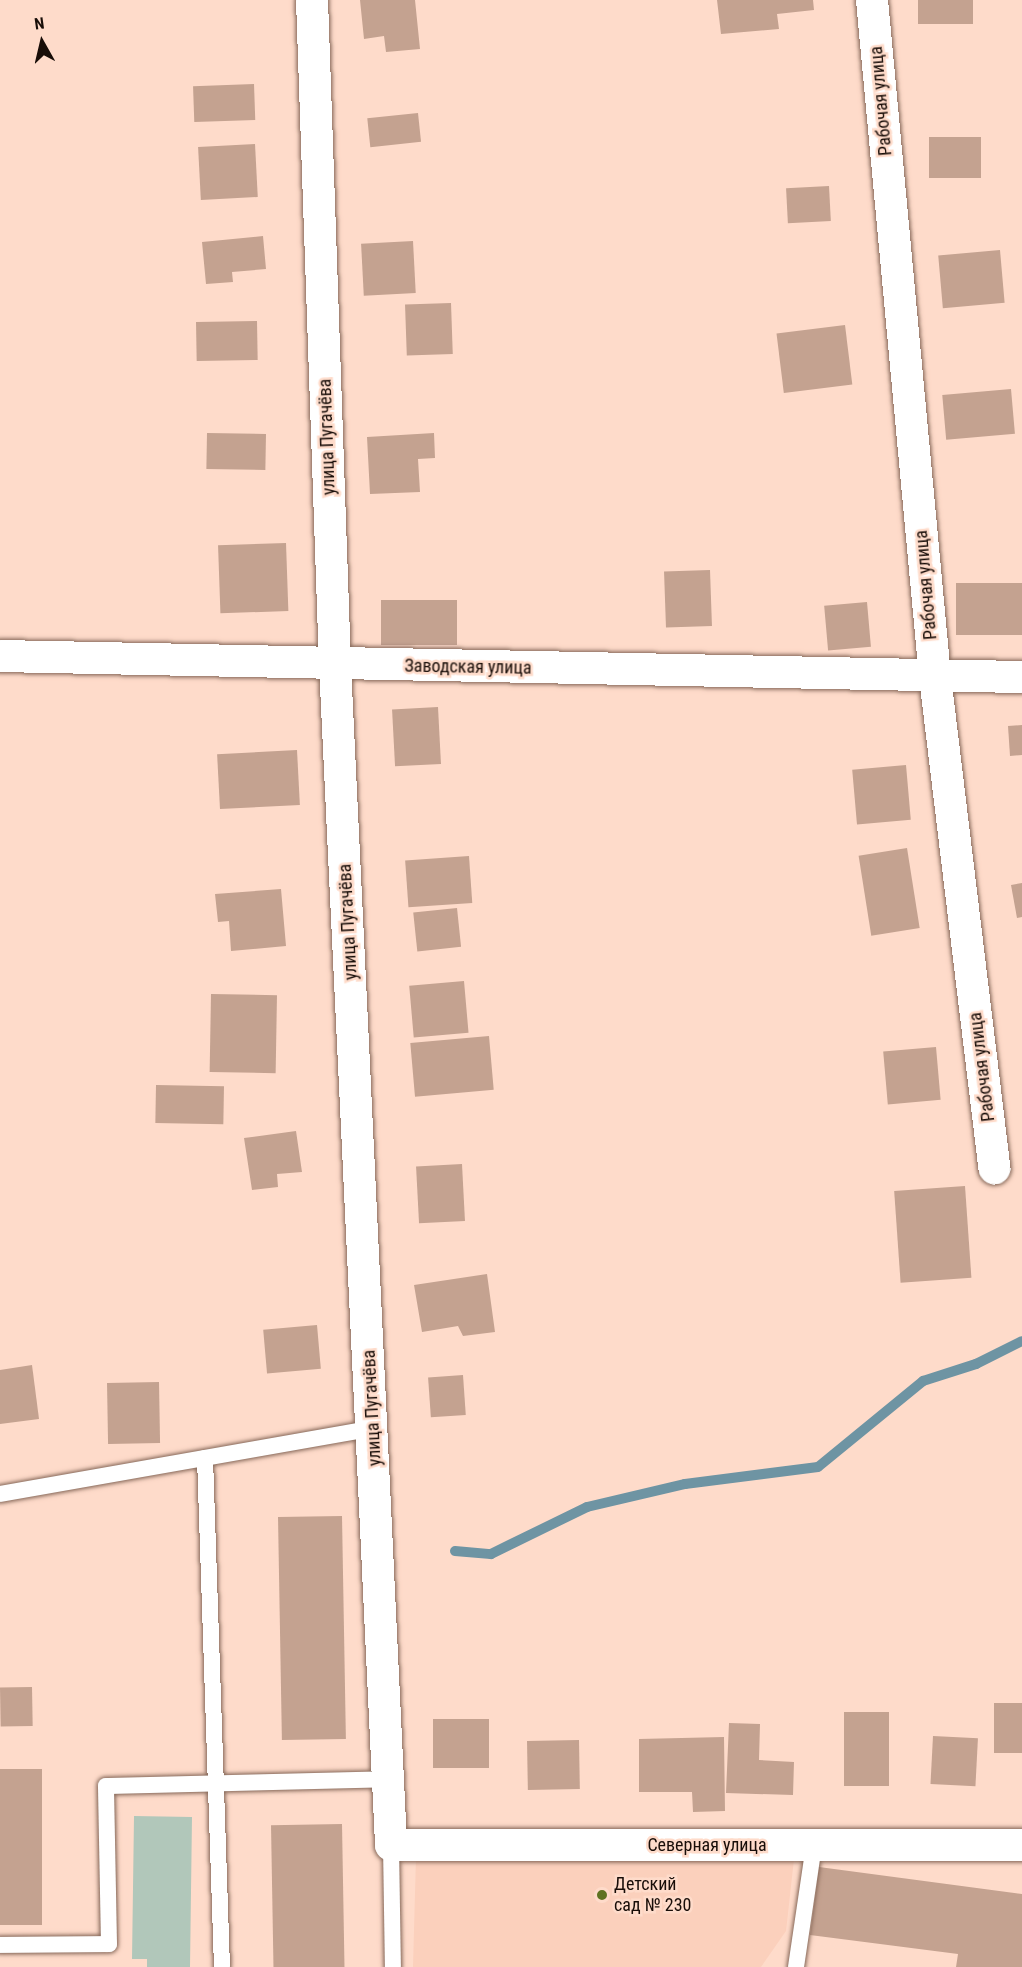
<!DOCTYPE html>
<html>
<head>
<meta charset="utf-8">
<style>
	body { margin:0 }
	#map { position:relative; width:1022px; height:1967px; overflow:hidden; background:#fedbca; font-family:"Roboto Condensed",sans-serif }
	div>[style] { position:absolute }
	[style*='--x'] { left:calc(var(--x)*1px); top:calc(var(--y)*1px); width:calc(var(--w)*1px); rotate:calc(var(--a)*1deg) }
	.built>* { inset:0; background:#fbd0bc }
	.green>* { inset:0; background:#b1c7ba }
	.stream>* { height:10px; margin:-5px; padding:0 5px; transform-origin:5px; border-radius:5px; background:#6e94a3 }
	.building>* { inset:0; background:#c4a290; transform-origin:0 0 }
	.roads { filter:drop-shadow(0 0 2px #866859) drop-shadow(0 0 2px #866859) }
	.lane>* { height:16px; margin:-8px; padding:0 8px; transform-origin:8px; border-radius:8px; background:#fff }
	.street>* { height:32px; margin:-16px; padding:0 16px; transform-origin:16px; border-radius:16px; background:#fff }
	.dots>* { width:16px; height:16px; translate:-50% -50%; box-sizing:border-box; border:3px solid #fedbca; border-radius:50% }
	span { translate:-50% -50%; white-space:nowrap; text-align:center; line-height:1.15; -webkit-text-stroke:5px #fedbca; paint-order:stroke }
	.street-label { font-size:18px; color:#180d08 }
	.poi-label { font-size:18px; color:#180d08 }
	.left { translate:0 -50%; text-align:left }
	.north { position:absolute; left:12px; top:12px; width:60px; height:60px; -webkit-text-stroke:4px #fedbca; paint-order:stroke; rotate:352deg; font-size:16px; font-weight:700; line-height:24px; text-align:center; color:#180d08 }
	.north::after { content:''; display:block; margin:auto; width:21px; height:27px; background:#180d08; clip-path:polygon(50% 0,100% 100%,50% 72%,0 100%) }
</style>
</head>
<body>
<div id="map">
	<div class="built">
		<i style="clip-path:polygon(416px 1857px,794px 1859px,786px 1931px,761px 1967px,413px 1967px)"></i>
	</div>
	<div class="green">
		<i style="clip-path:polygon(134px 1816px,192px 1817px,190px 1967px,147px 1967px,147px 1959px,132px 1959px)"></i>
	</div>
	<div class="stream">
		<i style="--x:455;--y:1551;--w:36;--a:5"></i>
		<i style="--x:491;--y:1554;--w:107;--a:-26.1"></i>
		<i style="--x:587;--y:1507;--w:101;--a:-13.2"></i>
		<i style="--x:685;--y:1484;--w:134;--a:-7.3"></i>
		<i style="--x:818;--y:1467;--w:136;--a:-39.3"></i>
		<i style="--x:923;--y:1381;--w:56;--a:-17.8"></i>
		<i style="--x:976;--y:1364;--w:51;--a:-26.6"></i>
	</div>
	<div class="building">
		<i style="clip-path:polygon(360px 0,415px 0,420px 49px,386px 52px,384px 36px,364px 39px)"></i>
		<i style="clip-path:polygon(717px 0,813px 0,814px 10px,777px 14px,779px 29px,721px 34px)"></i>
		<i style="left:918px;top:0;width:55px;height:24px"></i>
		<i style="left:254px;top:84px;width:36px;height:61px;rotate:88deg"></i>
		<i style="left:418px;top:113px;width:29px;height:51px;rotate:84deg"></i>
		<i style="left:929px;top:137px;width:52px;height:41px"></i>
		<i style="left:255px;top:144px;width:53px;height:57px;rotate:87deg"></i>
		<i style="left:829px;top:186px;width:35px;height:43px;rotate:87deg"></i>
		<i style="clip-path:polygon(263px 236px,266px 269px,232px 272px,233px 282px,206px 284px,202px 242px)"></i>
		<i style="left:413px;top:241px;width:52px;height:52px;rotate:87deg"></i>
		<i style="left:1000px;top:250px;width:53px;height:62px;rotate:85deg"></i>
		<i style="left:451px;top:303px;width:51px;height:46px;rotate:88deg"></i>
		<i style="left:257px;top:321px;width:39px;height:61px;rotate:89deg"></i>
		<i style="left:845px;top:325px;width:60px;height:69px;rotate:83deg"></i>
		<i style="left:1011px;top:389px;width:45px;height:69px;rotate:85deg"></i>
		<i style="left:207px;top:433px;width:59px;height:36px;rotate:1deg"></i>
		<i style="clip-path:polygon(434px 433px,435px 458px,418px 459px,420px 492px,370px 494px,367px 437px)"></i>
		<i style="left:286px;top:543px;width:68px;height:68px;rotate:88deg"></i>
		<i style="left:710px;top:570px;width:56px;height:46px;rotate:88deg"></i>
		<i style="left:1022px;top:583px;width:52px;height:66px;rotate:90deg"></i>
		<i style="left:457px;top:600px;width:45px;height:76px;rotate:90deg"></i>
		<i style="left:867px;top:602px;width:45px;height:43px;rotate:85deg"></i>
		<i style="left:438px;top:707px;width:57px;height:46px;rotate:87deg"></i>
		<i style="clip-path:polygon(1022px 725px,1022px 755px,1010px 756px,1008px 726px)"></i>
		<i style="left:297px;top:750px;width:55px;height:80px;rotate:87deg"></i>
		<i style="left:906px;top:765px;width:55px;height:54px;rotate:85deg"></i>
		<i style="left:907px;top:848px;width:81px;height:49px;rotate:81deg"></i>
		<i style="left:469px;top:856px;width:47px;height:64px;rotate:86deg"></i>
		<i style="clip-path:polygon(1022px 883px,1022px 917px,1017px 918px,1011px 885px)"></i>
		<i style="clip-path:polygon(281px 889px,286px 946px,231px 951px,229px 921px,218px 922px,215px 894px)"></i>
		<i style="left:457px;top:908px;width:39px;height:44px;rotate:84deg"></i>
		<i style="left:464px;top:981px;width:52px;height:55px;rotate:85deg"></i>
		<i style="left:211px;top:994px;width:66px;height:78px;rotate:1deg"></i>
		<i style="left:489px;top:1036px;width:54px;height:79px;rotate:85deg"></i>
		<i style="left:936px;top:1047px;width:53px;height:53px;rotate:85deg"></i>
		<i style="left:156px;top:1085px;width:68px;height:38px;rotate:1deg"></i>
		<i style="clip-path:polygon(296px 1131px,302px 1172px,277px 1174px,278px 1187px,252px 1190px,244px 1138px)"></i>
		<i style="left:462px;top:1164px;width:57px;height:46px;rotate:87deg"></i>
		<i style="left:965px;top:1186px;width:92px;height:71px;rotate:86deg"></i>
		<i style="clip-path:polygon(487px 1274px,495px 1332px,463px 1336px,458px 1326px,422px 1332px,414px 1285px)"></i>
		<i style="left:317px;top:1325px;width:44px;height:54px;rotate:85deg"></i>
		<i style="clip-path:polygon(32px 1365px,39px 1419px,0 1424px,0 1370px)"></i>
		<i style="left:463px;top:1375px;width:40px;height:35px;rotate:86deg"></i>
		<i style="left:159px;top:1382px;width:61px;height:52px;rotate:89deg"></i>
		<i style="left:342px;top:1516px;width:223px;height:64px;rotate:89deg"></i>
		<i style="left:32px;top:1687px;width:39px;height:32px;rotate:89deg"></i>
		<i style="left:994px;top:1703px;width:28px;height:50px"></i>
		<i style="left:889px;top:1712px;width:74px;height:45px;rotate:90deg"></i>
		<i style="left:489px;top:1719px;width:49px;height:56px;rotate:90deg"></i>
		<i style="clip-path:polygon(729px 1723px,760px 1724px,759px 1760px,794px 1762px,793px 1795px,726px 1793px)"></i>
		<i style="left:933px;top:1736px;width:45px;height:48px;rotate:3deg"></i>
		<i style="clip-path:polygon(724px 1737px,725px 1811px,693px 1812px,692px 1792px,639px 1792px,639px 1739px)"></i>
		<i style="left:579px;top:1740px;width:49px;height:52px;rotate:89deg"></i>
		<i style="left:0;top:1769px;width:42px;height:156px"></i>
		<i style="left:342px;top:1824px;width:143px;height:71px;rotate:89deg"></i>
		<i style="clip-path:polygon(819px 1867px,1022px 1894px,1022px 1967px,956px 1967px,958px 1954px,810px 1935px)"></i>
	</div>
	<div class="roads">
		<div class="lane">
			<i style="--x:205;--y:1458;--w:509;--a:88.09"></i>
			<i style="--x:0;--y:1494;--w:379;--a:-10"></i>
			<i style="--x:391;--y:1845;--w:122;--a:89.1"></i>
			<i style="--x:0;--y:1945;--w:109;--a:-0.5"></i>
			<i style="--x:109;--y:1944;--w:158;--a:-91.1"></i>
			<i style="--x:106;--y:1786;--w:283;--a:-1.4"></i>
			<i style="--x:796;--y:1967;--w:123;--a:-81.6"></i>
		</div>
		<div class="street">
			<i style="--x:312;--y:0;--w:665;--a:88.02"></i>
			<i style="--x:335;--y:665;--w:1181;--a:87.28"></i>
			<i style="--x:391;--y:1845;--w:631;--a:0"></i>
			<i style="--x:872;--y:0;--w:680;--a:84.68"></i>
			<i style="--x:935;--y:677;--w:495;--a:83.1"></i>
			<i style="--x:0;--y:656;--w:1022;--a:1.18"></i>
		</div>
	</div>
	<div class="dots">
		<i style="left:602px;top:1895px;background:#5f7322"></i>
	</div>
	<div class="street-label">
		<span style="left:881px;top:101px;rotate:-95deg">Рабочая улица</span>
		<span style="left:327px;top:437px;rotate:-92deg">улица Пугачёва</span>
		<span style="left:926px;top:585px;rotate:-95deg">Рабочая улица</span>
		<span style="left:468px;top:667px;rotate:1deg">Заводская улица</span>
		<span style="left:348px;top:922px;rotate:-93deg">улица Пугачёва</span>
		<span style="left:982px;top:1067px;rotate:-97deg">Рабочая улица</span>
		<span style="left:372px;top:1408px;rotate:-93deg">улица Пугачёва</span>
		<span style="left:707px;top:1845px">Северная улица</span>
	</div>
	<div class="poi-label">
		<span class="left" style="left:614px;top:1895px">Детский<br>сад № 230</span>
	</div>
	<div class="north">N</div>
</div>
</body>
</html>
